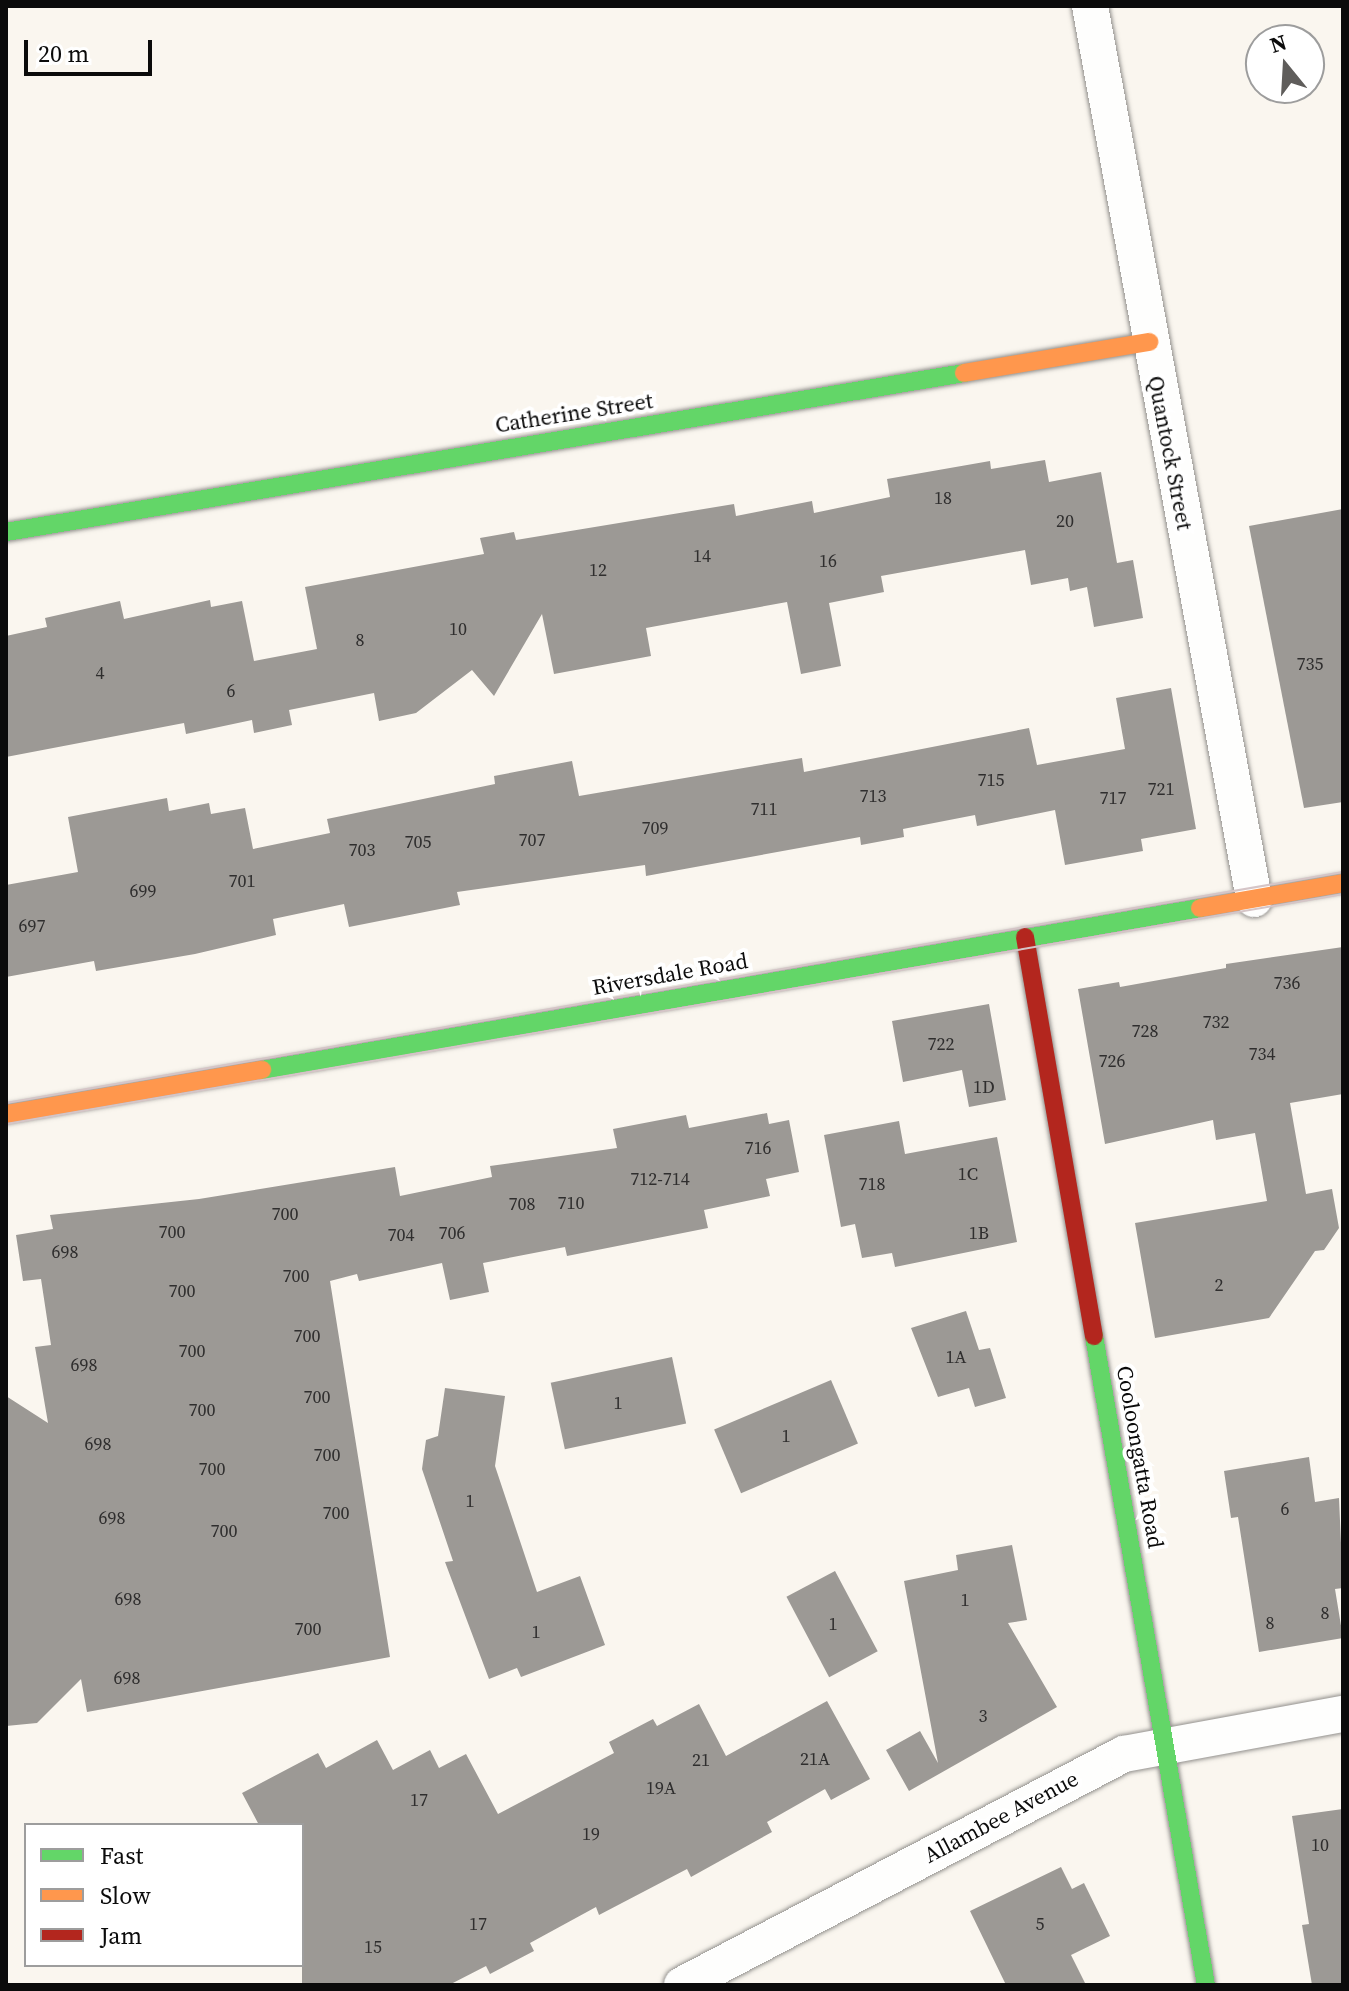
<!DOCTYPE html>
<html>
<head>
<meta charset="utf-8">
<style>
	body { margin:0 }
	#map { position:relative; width:1349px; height:1991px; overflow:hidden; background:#faf6ef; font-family:"Source Serif 4",serif }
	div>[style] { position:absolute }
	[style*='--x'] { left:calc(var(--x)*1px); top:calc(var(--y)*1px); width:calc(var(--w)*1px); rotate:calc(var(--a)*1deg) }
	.building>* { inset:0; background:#9c9995; transform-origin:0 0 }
	.roads { filter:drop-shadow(0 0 2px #93918e) drop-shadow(0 0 2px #93918e) }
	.street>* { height:36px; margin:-18px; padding:0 18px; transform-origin:18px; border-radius:18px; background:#fefefd }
	.fast>* { height:18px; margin:-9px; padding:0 9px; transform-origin:9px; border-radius:9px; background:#63d668 }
	.slow>* { height:18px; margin:-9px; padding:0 9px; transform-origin:9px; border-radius:9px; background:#ff974d }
	.jam>* { height:18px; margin:-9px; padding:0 9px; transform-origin:9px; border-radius:9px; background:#b3261e }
	.tram>* { height:2px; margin:-1px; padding:0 1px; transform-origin:1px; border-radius:1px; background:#d5c5c7 }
	span { translate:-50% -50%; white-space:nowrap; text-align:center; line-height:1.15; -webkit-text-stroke:8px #fff; paint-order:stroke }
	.number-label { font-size:18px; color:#2f2e2e }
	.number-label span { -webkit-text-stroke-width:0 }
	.street-label { font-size:22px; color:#0b0b0b }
	.frame { position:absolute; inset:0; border:8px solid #0b0b0b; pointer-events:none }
	.legend { position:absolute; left:24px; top:1823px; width:280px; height:144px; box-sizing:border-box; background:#fff; border:2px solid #9d9d9d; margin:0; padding:10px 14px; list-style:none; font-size:24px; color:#0b0b0b }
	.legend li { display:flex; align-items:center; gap:16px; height:40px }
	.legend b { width:40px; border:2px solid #9d9d9d }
	.north { position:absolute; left:1245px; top:24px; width:80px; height:80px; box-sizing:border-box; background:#fff; border:2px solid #9d9d9d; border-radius:50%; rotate:342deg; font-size:22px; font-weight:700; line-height:32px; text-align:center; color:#0b0b0b }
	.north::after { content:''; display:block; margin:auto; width:28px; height:36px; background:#5f5d5b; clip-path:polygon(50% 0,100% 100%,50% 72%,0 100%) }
	.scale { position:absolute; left:24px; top:40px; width:128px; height:36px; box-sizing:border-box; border:4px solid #0b0b0b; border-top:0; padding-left:10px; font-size:24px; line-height:28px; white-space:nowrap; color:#0b0b0b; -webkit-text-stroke:6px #fff; paint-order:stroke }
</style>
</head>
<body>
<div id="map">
	<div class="building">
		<i style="clip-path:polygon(1045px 460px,1049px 482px,1101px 472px,1117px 563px,1133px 560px,1143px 618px,1094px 627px,1087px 587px,1070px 591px,1068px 578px,1031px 585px,1025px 550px,881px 576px,884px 592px,829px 603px,841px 666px,801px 674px,787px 602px,646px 628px,651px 656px,554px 674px,542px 614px,494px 696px,472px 670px,416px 713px,379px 721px,374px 693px,289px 710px,292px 725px,254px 733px,252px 720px,186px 734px,184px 723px,6px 757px,6px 636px,47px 627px,45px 618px,120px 601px,124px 619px,210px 600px,211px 607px,242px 601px,254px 661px,317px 649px,305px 587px,484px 554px,480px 538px,514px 532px,516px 540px,734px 504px,736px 516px,812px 501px,814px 513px,890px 497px,887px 479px,990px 461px,991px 469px)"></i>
		<i style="clip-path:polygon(1343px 509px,1343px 802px,1304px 808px,1249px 526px)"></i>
		<i style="clip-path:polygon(1171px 688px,1196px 829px,1141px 839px,1143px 851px,1065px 865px,1055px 810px,977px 826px,975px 815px,903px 829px,904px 837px,861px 845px,860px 837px,646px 876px,645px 865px,457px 892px,460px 905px,349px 927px,344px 904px,273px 919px,276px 935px,195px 954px,96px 971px,94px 961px,6px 977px,6px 885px,78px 872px,68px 817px,167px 798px,169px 811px,209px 803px,211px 814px,245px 808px,253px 849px,330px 833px,327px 819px,495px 784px,494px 776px,572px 761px,579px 796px,802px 758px,804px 772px,1029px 728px,1037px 765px,1125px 749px,1116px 698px)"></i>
		<i style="clip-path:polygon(1343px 947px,1343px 1094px,1290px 1103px,1306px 1194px,1332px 1189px,1339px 1228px,1324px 1250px,1315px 1251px,1269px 1318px,1155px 1338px,1135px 1223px,1267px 1201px,1255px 1133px,1216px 1140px,1213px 1120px,1105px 1144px,1078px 989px,1119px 982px,1120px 987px,1226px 968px,1226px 964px)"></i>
		<i style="clip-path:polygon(989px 1004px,1006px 1100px,969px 1107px,962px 1070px,903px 1082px,892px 1021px)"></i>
		<i style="clip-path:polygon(767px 1113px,769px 1124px,789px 1120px,799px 1172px,766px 1179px,770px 1196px,704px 1210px,708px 1228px,567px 1256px,565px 1247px,483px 1263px,489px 1292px,450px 1300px,442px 1263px,359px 1281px,357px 1274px,330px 1281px,390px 1657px,87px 1712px,81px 1679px,37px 1723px,6px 1726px,6px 1396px,48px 1423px,35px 1347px,51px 1345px,41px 1279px,23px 1281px,16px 1235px,53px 1229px,50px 1215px,199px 1199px,395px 1167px,400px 1196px,492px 1177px,490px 1166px,617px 1148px,613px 1129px,686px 1115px,689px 1128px)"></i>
		<i style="clip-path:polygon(899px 1121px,905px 1154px,997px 1137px,1017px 1242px,895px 1267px,892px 1253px,862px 1258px,855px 1224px,841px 1227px,824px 1135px)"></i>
		<i style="clip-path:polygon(966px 1311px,979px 1350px,990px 1348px,1006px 1398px,975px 1407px,969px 1388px,938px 1397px,911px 1328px)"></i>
		<i style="left:672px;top:1357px;width:68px;height:124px;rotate:78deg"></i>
		<i style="left:831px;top:1380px;width:69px;height:127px;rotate:67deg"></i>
		<i style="clip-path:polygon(445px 1388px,505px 1396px,495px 1466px,537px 1592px,580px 1576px,605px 1645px,521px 1677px,517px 1668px,489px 1679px,445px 1562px,453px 1561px,422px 1469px,426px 1440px,438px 1436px)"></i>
		<i style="clip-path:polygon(1309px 1457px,1315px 1502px,1339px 1498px,1343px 1588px,1335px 1589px,1343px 1638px,1259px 1652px,1238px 1517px,1231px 1518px,1224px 1471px)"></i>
		<i style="clip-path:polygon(1012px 1545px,1027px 1620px,1008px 1623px,1057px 1707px,909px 1791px,886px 1750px,920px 1731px,938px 1763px,904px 1581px,958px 1570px,956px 1555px)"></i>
		<i style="left:835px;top:1571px;width:91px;height:55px;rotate:62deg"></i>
		<i style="clip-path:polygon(827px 1701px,870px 1779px,831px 1800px,825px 1789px,767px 1822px,772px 1832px,691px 1877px,687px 1869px,599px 1915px,596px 1907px,530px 1943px,534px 1951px,490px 1974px,486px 1966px,449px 1985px,302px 1985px,302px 1825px,259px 1825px,242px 1793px,318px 1753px,326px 1768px,377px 1740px,393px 1770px,430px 1750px,439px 1768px,466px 1754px,498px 1814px,614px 1753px,609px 1742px,653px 1719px,657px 1726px,699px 1704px,726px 1756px)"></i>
		<i style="clip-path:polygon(1343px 1809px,1343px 1985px,1312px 1985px,1302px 1925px,1309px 1924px,1292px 1816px)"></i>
		<i style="clip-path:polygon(1061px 1867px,1072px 1889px,1084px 1883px,1110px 1936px,1071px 1955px,1086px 1985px,1006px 1985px,970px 1911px)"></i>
	</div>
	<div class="roads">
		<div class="street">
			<i style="--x:1090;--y:6;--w:908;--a:79.59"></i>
			<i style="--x:682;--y:1985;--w:499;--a:-27.6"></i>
			<i style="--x:1124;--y:1754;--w:223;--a:-10.4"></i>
		</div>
		<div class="fast">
			<i style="--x:6;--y:532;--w:971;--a:-9.42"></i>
			<i style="--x:262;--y:1070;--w:952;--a:-9.8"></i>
			<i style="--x:1094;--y:1336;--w:659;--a:80.21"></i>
		</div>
		<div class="slow">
			<i style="--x:964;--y:373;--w:188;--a:-9.5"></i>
			<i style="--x:1200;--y:908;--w:145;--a:-9.9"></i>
			<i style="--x:6;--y:1114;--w:260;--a:-9.8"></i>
		</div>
		<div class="jam">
			<i style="--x:1025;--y:937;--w:405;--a:80.2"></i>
		</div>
	</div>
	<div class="tram">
		<i style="--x:6;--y:1103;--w:1357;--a:-9.8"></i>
		<i style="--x:6;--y:1124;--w:1357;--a:-9.76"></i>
	</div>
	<div class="number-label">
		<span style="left:943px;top:498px">18</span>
		<span style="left:1065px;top:521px">20</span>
		<span style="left:702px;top:556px">14</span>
		<span style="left:828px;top:561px">16</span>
		<span style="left:598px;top:570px">12</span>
		<span style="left:458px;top:629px">10</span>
		<span style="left:360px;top:640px">8</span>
		<span style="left:1310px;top:664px">735</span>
		<span style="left:100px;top:673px">4</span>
		<span style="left:231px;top:691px">6</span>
		<span style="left:991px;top:780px">715</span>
		<span style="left:1161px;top:789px">721</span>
		<span style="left:873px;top:796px">713</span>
		<span style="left:1113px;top:798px">717</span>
		<span style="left:764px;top:809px">711</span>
		<span style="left:655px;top:828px">709</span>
		<span style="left:532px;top:840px">707</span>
		<span style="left:418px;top:842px">705</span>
		<span style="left:362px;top:850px">703</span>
		<span style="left:242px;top:881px">701</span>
		<span style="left:143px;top:891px">699</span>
		<span style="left:32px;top:926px">697</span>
		<span style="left:1287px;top:983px">736</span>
		<span style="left:1216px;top:1022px">732</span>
		<span style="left:1145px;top:1031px">728</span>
		<span style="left:941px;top:1044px">722</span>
		<span style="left:1262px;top:1054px">734</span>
		<span style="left:1112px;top:1061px">726</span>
		<span style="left:984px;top:1087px">1D</span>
		<span style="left:758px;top:1148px">716</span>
		<span style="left:968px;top:1174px">1C</span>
		<span style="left:660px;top:1179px">712-714</span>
		<span style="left:872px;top:1184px">718</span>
		<span style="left:571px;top:1203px">710</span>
		<span style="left:522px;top:1204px">708</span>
		<span style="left:285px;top:1214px">700</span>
		<span style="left:172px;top:1232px">700</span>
		<span style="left:452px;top:1233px">706</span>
		<span style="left:979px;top:1233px">1B</span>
		<span style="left:401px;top:1235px">704</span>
		<span style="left:65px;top:1252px">698</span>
		<span style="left:296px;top:1276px">700</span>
		<span style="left:1219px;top:1285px">2</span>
		<span style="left:182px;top:1291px">700</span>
		<span style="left:307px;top:1336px">700</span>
		<span style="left:192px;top:1351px">700</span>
		<span style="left:956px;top:1357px">1A</span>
		<span style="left:84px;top:1365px">698</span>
		<span style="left:317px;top:1397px">700</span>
		<span style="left:618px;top:1403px">1</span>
		<span style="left:202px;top:1410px">700</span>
		<span style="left:786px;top:1436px">1</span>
		<span style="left:98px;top:1444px">698</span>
		<span style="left:327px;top:1455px">700</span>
		<span style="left:212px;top:1469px">700</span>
		<span style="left:470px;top:1501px">1</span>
		<span style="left:1285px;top:1509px">6</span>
		<span style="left:336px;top:1513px">700</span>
		<span style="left:112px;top:1518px">698</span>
		<span style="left:224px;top:1531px">700</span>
		<span style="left:128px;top:1599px">698</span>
		<span style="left:965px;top:1600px">1</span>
		<span style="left:1325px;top:1613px">8</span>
		<span style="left:1270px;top:1623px">8</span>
		<span style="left:833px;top:1624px">1</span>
		<span style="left:308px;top:1629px">700</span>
		<span style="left:536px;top:1632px">1</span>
		<span style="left:127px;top:1678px">698</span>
		<span style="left:983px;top:1716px">3</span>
		<span style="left:815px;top:1759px">21A</span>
		<span style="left:701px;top:1760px">21</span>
		<span style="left:661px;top:1788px">19A</span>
		<span style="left:419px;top:1800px">17</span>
		<span style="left:591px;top:1834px">19</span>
		<span style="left:1320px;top:1845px">10</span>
		<span style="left:478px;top:1924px">17</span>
		<span style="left:1040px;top:1924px">5</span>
		<span style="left:373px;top:1947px">15</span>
	</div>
	<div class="street-label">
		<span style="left:574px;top:413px;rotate:-9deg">Catherine Street</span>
		<span style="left:1170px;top:453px;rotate:79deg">Quantock Street</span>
		<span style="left:670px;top:974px;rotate:-10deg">Riversdale Road</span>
		<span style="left:1140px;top:1457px;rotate:80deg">Cooloongatta Road</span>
		<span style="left:1001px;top:1817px;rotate:-28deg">Allambee Avenue</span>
	</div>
	<div class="frame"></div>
	<ul class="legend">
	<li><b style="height:10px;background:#63d668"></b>Fast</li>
	<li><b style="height:10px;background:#ff974d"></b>Slow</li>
	<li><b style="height:10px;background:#b3261e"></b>Jam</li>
	</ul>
	<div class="north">N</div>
	<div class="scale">20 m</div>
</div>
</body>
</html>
